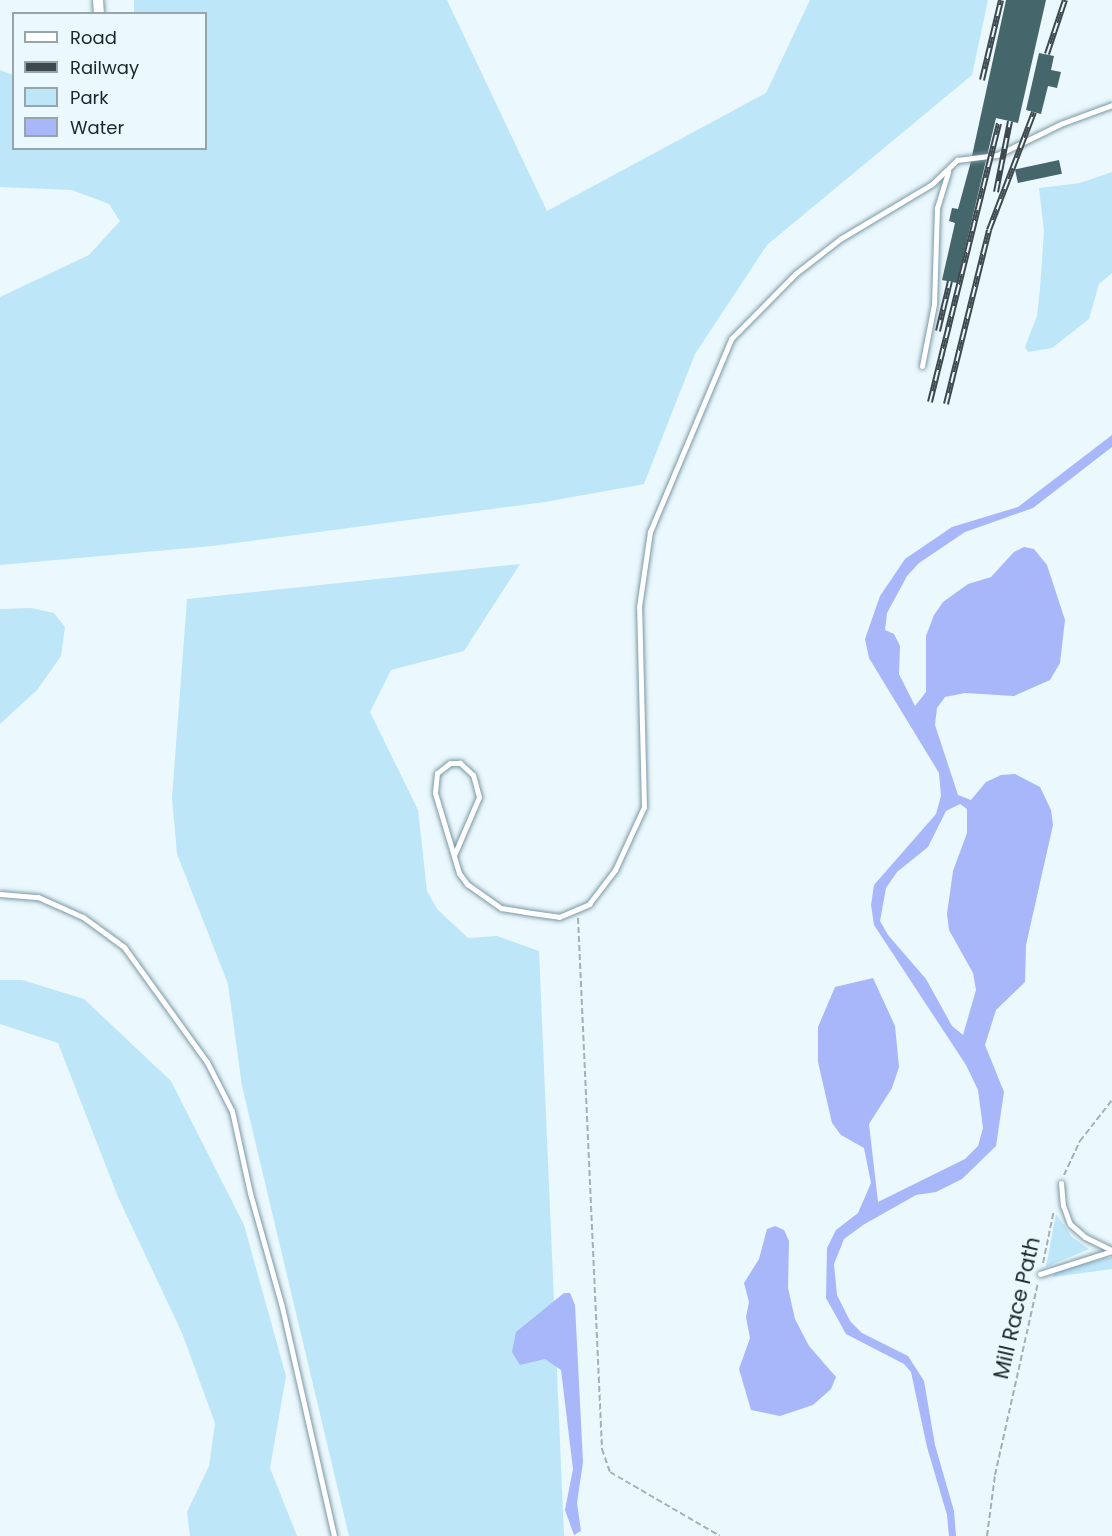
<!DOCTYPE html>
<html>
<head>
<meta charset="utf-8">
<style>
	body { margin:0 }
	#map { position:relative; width:1112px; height:1536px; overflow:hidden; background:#ebf8fd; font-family:Poppins,sans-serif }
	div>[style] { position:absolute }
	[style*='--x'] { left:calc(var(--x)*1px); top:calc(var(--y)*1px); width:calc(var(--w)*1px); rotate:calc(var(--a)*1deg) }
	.green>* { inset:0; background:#bee6f9 }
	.water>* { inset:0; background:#a7b7fa }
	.building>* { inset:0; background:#45666a; transform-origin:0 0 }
	.path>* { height:2px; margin-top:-1px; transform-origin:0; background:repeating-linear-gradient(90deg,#a3b0b5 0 6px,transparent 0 9px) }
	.roads { filter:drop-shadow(0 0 2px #7a98a5) drop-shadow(0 0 2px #7a98a5) }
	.lane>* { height:5px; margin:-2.5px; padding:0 2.5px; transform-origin:2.5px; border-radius:2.5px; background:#fff }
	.street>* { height:10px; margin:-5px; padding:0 5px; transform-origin:5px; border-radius:5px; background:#fff }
	.rail>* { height:6px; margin-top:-3px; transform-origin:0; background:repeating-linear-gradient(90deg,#ebf8fd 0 11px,#3d494f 0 22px); box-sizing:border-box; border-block:2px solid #3d494f }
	span { translate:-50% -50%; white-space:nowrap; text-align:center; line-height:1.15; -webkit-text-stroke:6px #ebf8fd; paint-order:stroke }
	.street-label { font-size:21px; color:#1a262c }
	.legend { position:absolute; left:12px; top:12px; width:195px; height:138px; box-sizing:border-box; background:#ebf8fd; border:2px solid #97a4a9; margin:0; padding:8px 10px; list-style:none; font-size:18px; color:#1a262c }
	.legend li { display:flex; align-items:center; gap:12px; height:30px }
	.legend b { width:30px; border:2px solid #97a4a9 }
</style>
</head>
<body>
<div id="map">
	<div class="green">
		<i style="clip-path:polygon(134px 0,447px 0,547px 211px,766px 93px,810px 0,988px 0,972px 75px,767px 245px,695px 354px,644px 484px,545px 502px,212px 546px,0 565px,0 297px,89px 255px,120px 221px,109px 204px,72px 190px,0 187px,0 70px,13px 75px,14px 148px,206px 148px,206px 14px,134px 13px)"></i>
		<i style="clip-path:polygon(1112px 172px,1112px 273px,1099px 284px,1089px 319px,1052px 348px,1028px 352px,1025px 347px,1037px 316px,1040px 289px,1044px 231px,1039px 188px,1080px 183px)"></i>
		<i style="clip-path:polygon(520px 564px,464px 651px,391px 670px,370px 712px,418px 810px,427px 891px,437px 909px,468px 938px,497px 936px,539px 951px,564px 1536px,349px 1536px,242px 1086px,228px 984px,177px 854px,172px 798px,187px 599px)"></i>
		<i style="clip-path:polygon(31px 608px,54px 613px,65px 627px,61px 656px,37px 690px,0 724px,0 609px)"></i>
		<i style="clip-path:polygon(0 980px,22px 980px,84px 999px,171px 1081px,244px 1225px,286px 1376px,270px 1468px,297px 1536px,190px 1536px,187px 1512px,209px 1466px,215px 1423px,182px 1333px,118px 1197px,58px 1043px,0 1024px)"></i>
		<i style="clip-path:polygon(1056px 1214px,1072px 1237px,1089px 1249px,1046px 1267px)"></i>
		<i style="clip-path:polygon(1112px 1257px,1112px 1269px,1053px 1277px,1055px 1271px)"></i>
	</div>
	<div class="water">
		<i style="clip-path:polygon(evenodd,1112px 435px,1112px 447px,1033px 508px,965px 532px,919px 563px,907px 576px,887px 613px,885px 630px,894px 634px,900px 646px,899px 674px,915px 706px,926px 692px,926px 636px,934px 615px,943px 602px,968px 584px,991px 577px,1014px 552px,1024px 547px,1034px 549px,1047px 565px,1065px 620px,1060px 663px,1050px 680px,1014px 696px,965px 693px,945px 697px,937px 708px,935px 725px,958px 795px,971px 800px,986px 782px,1001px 775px,1015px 774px,1040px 787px,1051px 810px,1053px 825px,1026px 945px,1025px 982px,996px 1010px,985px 1045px,1004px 1092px,996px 1146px,962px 1179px,936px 1192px,916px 1195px,863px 1225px,844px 1239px,834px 1264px,837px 1295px,850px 1321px,862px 1333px,908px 1356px,924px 1381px,935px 1445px,954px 1511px,956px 1536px,949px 1536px,947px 1515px,927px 1447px,911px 1372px,904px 1364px,846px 1334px,826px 1298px,827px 1248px,836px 1230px,858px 1213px,871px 1183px,864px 1148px,841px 1135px,832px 1123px,818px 1062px,818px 1027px,835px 987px,873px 978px,895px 1026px,899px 1067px,892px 1088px,869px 1124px,878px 1202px,965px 1159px,978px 1146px,983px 1128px,978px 1090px,966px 1065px,874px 925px,871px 905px,874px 885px,936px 814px,941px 796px,939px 773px,869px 658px,865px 639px,880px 596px,905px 559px,952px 527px,1018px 507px,1112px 435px,960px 804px,967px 809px,967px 833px,953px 871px,947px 914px,949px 930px,973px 973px,976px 990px,963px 1035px,952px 1026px,926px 979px,888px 935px,880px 921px,886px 888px,897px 872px,928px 847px,946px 811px,960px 804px)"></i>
		<i style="clip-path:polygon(775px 1226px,784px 1230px,789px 1241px,788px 1288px,795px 1319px,809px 1346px,836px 1377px,831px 1389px,813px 1405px,780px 1416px,751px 1410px,739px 1369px,750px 1338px,746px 1317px,749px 1302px,744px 1283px,759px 1259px,767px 1229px)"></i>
		<i style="clip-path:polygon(564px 1293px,570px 1293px,575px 1305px,583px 1462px,577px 1503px,581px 1531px,574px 1535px,565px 1510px,573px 1469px,561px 1370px,545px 1359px,520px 1365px,512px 1352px,516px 1332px)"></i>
	</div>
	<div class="building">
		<i style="clip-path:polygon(1006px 0,1046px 0,1018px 123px,996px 118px,957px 283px,942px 280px,955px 223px,949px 221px,952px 208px,958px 209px,970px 165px)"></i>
		<i style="clip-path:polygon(1039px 53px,1054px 56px,1051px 70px,1061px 72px,1057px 88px,1048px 86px,1041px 114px,1026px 110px)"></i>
		<i style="left:1059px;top:160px;width:14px;height:45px;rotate:78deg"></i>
	</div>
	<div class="path">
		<i style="--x:578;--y:918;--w:532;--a:87.41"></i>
		<i style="--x:602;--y:1449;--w:24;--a:71"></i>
		<i style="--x:610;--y:1472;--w:127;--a:30.2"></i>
		<i style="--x:1064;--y:1175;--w:38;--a:-65"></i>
		<i style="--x:1080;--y:1141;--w:52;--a:-52"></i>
		<i style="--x:1043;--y:1263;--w:54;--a:-78.3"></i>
		<i style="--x:987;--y:1536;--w:62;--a:-82.5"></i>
		<i style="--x:995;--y:1475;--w:197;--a:-77.4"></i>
	</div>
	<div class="roads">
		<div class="lane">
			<i style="--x:922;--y:366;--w:63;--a:-79"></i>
			<i style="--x:934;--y:304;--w:96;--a:-88.2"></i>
			<i style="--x:937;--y:208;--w:38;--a:-73"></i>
			<i style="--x:455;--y:853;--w:61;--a:-66.8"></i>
			<i style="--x:479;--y:797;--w:23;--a:-105"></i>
			<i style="--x:473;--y:775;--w:18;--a:-137"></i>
			<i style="--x:460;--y:763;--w:10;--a:180"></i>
			<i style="--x:450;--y:763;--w:16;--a:142"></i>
			<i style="--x:437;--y:773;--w:20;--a:96"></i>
			<i style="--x:435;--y:793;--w:84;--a:73.3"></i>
			<i style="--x:459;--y:873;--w:14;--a:54"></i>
			<i style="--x:467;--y:884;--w:42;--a:35.2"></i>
			<i style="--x:501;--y:908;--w:24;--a:9"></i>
			<i style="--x:525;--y:912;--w:34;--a:8"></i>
			<i style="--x:559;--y:917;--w:33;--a:-23"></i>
			<i style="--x:589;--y:904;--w:43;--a:-52.6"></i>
			<i style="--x:615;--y:870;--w:69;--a:-65.3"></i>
			<i style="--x:644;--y:807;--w:200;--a:-91.4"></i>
			<i style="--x:639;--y:607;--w:76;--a:-81.7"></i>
			<i style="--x:650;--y:532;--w:209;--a:-67.2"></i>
			<i style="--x:731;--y:339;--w:91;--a:-45.4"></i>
			<i style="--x:795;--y:274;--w:57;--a:-37.9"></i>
			<i style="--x:840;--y:239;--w:107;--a:-30.9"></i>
			<i style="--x:932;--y:184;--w:35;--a:-44"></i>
			<i style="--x:957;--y:160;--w:40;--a:-7.1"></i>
			<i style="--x:997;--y:155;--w:73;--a:-25.9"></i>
			<i style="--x:1063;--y:123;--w:52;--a:-20.2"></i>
			<i style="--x:0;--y:894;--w:38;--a:5"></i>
			<i style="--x:38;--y:897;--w:49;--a:24"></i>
			<i style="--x:83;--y:917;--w:51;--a:36.2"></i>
			<i style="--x:124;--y:947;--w:142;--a:54.2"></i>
			<i style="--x:207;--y:1062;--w:55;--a:63"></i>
			<i style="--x:232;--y:1111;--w:84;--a:77.6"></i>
			<i style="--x:250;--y:1193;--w:118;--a:74.3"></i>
			<i style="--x:282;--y:1307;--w:235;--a:77.2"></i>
			<i style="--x:1061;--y:1183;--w:22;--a:85"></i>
			<i style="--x:1063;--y:1205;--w:20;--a:70"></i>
			<i style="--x:1070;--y:1224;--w:20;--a:41"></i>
			<i style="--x:1085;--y:1237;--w:30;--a:26"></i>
			<i style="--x:1040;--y:1274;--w:76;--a:-17.7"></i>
		</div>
		<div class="street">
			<i style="--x:98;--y:0;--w:14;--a:86"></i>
		</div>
	</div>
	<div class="rail">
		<i style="--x:1047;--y:54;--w:57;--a:-71.6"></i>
		<i style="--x:982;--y:80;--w:82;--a:-76.6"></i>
		<i style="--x:996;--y:192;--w:72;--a:-78.8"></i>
		<i style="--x:938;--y:331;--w:51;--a:-76.5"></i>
		<i style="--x:930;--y:402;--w:287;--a:-76.1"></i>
		<i style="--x:946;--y:404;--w:179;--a:-76.1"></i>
		<i style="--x:989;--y:230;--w:126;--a:-69.1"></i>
	</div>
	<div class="street-label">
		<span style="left:1017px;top:1308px;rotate:-77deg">Mill Race Path</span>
	</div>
	<ul class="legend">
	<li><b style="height:8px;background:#fff"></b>Road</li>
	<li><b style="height:8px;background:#3d494f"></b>Railway</li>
	<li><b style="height:16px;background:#bee6f9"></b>Park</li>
	<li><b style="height:16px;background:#a7b7fa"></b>Water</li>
	</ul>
</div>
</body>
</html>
